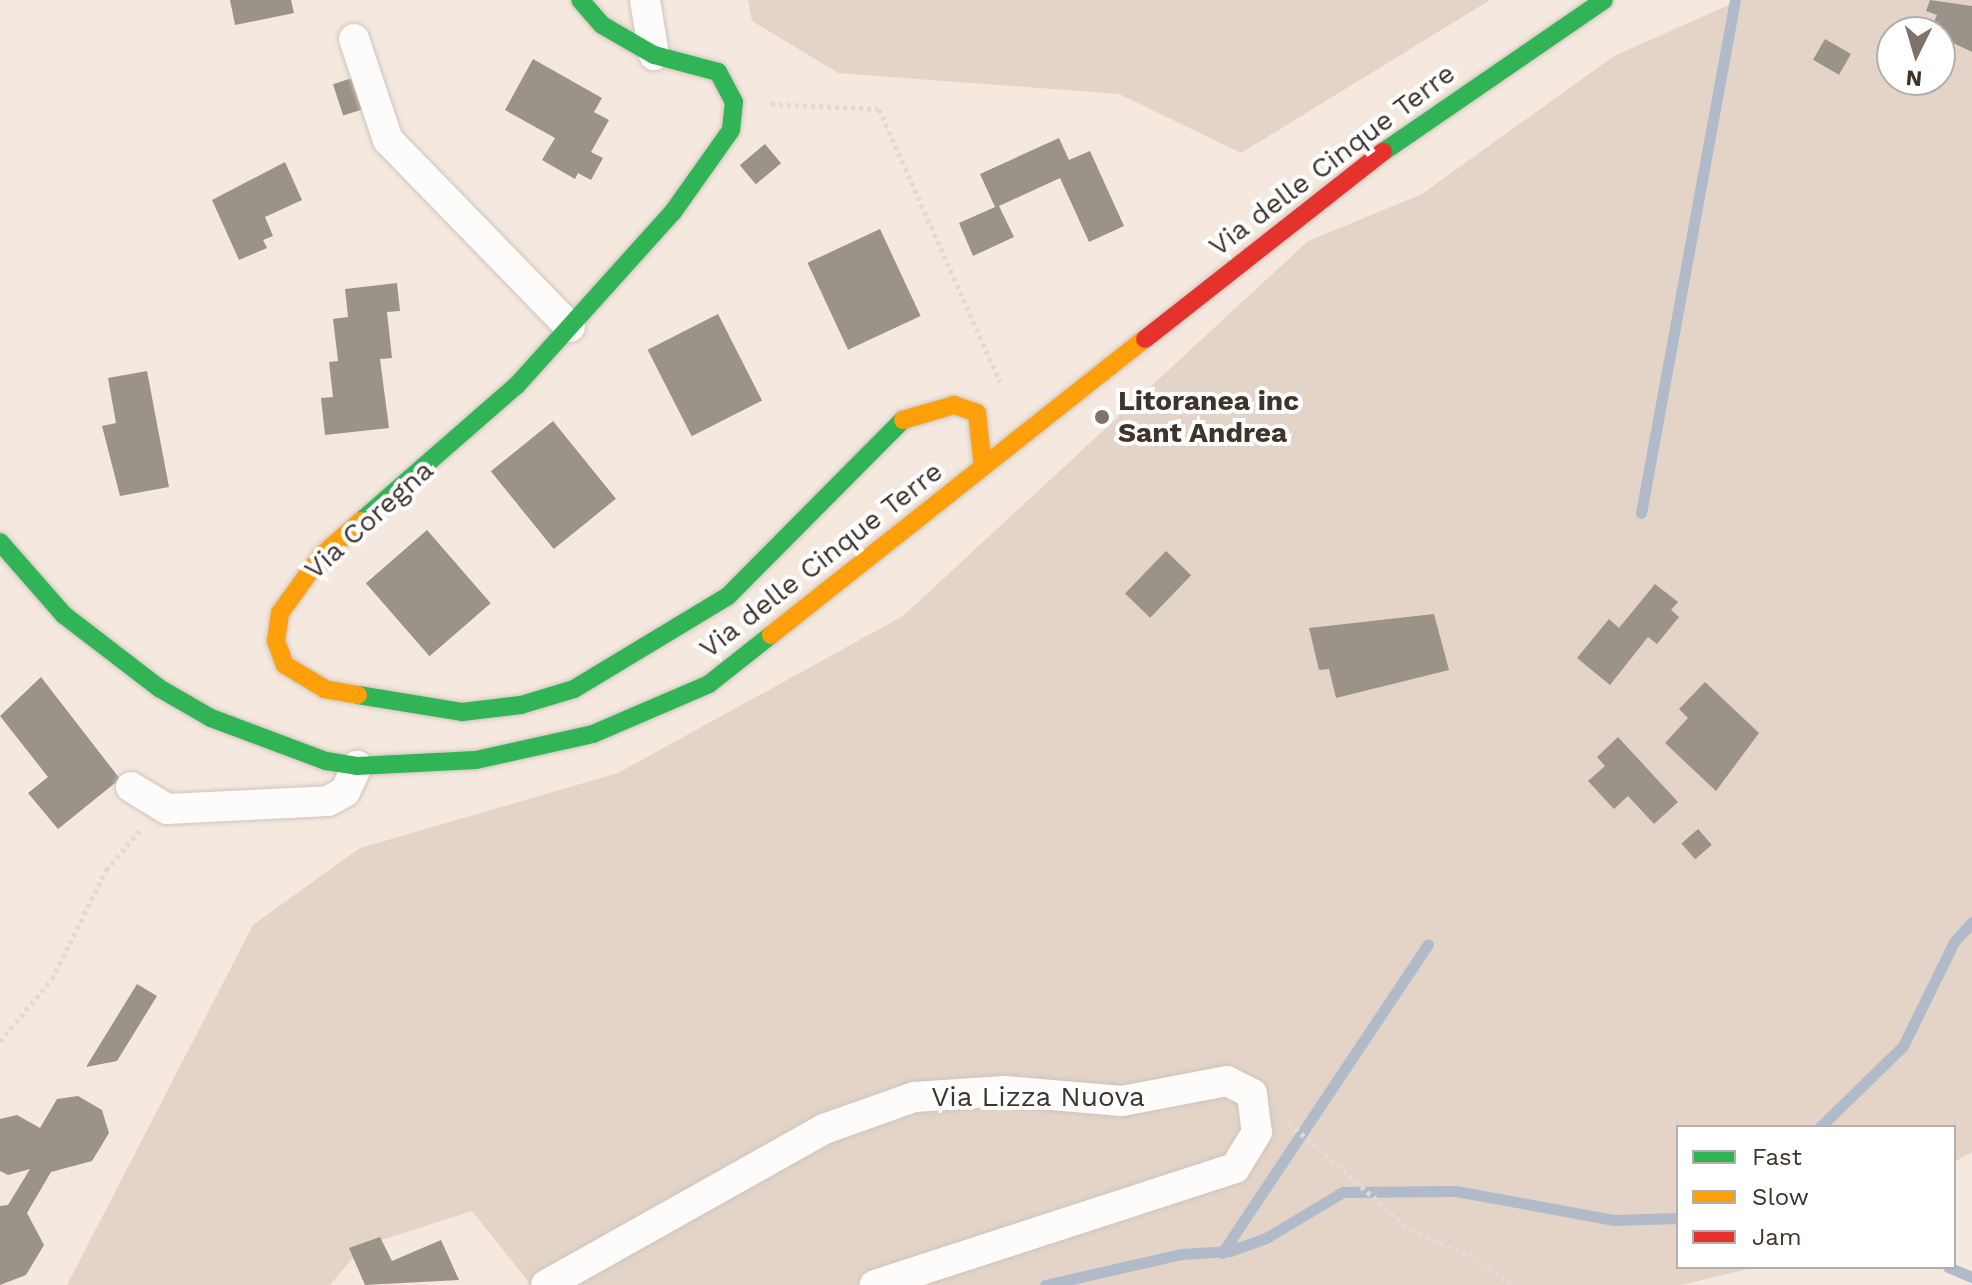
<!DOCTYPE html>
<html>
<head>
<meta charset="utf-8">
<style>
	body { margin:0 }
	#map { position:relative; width:1972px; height:1285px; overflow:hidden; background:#f5e9df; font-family:"Work Sans",sans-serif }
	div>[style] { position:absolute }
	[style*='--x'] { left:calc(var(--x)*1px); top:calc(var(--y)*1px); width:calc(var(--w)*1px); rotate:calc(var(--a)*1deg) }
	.green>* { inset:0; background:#e3d4c7 }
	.stream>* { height:11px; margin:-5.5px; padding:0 5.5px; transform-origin:5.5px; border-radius:5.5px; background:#b0bac9 }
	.building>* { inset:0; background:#9b9289; transform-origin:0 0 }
	.path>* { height:5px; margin-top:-2.5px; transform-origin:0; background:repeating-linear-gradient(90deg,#dfdbd8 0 4px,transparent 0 8px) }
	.roads { filter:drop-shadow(0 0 2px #cec4bc) drop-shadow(0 0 2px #cec4bc) }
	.street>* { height:30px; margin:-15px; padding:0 15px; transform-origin:15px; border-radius:15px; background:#fefcfa }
	.fast>* { height:18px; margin:-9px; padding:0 9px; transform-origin:9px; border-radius:9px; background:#30b455 }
	.slow>* { height:18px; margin:-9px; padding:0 9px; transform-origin:9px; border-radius:9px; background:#ff9f0a }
	.jam>* { height:18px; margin:-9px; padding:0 9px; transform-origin:9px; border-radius:9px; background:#e5322d }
	.dots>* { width:22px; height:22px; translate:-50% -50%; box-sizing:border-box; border:4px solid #fff; border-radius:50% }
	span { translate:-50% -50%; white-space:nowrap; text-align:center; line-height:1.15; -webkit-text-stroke:8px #fff; paint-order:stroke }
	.street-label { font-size:28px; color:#3e342c }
	.poi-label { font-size:28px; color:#3e342c; font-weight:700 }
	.left { translate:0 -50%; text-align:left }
	.legend { position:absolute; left:1676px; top:1125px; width:280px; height:144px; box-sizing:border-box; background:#fff; border:2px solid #b2aeab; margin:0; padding:10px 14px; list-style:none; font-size:24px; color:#3e342c }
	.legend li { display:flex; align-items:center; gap:16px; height:40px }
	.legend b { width:40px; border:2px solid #b2aeab }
	.north { position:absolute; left:1876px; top:16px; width:80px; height:80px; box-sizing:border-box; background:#fff; border:2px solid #b2aeab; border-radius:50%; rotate:185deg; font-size:22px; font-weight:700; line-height:32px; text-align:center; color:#3e342c }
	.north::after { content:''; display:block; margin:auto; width:28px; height:36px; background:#7e736b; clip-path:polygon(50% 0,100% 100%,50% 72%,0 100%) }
</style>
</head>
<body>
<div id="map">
	<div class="green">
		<i style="clip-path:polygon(748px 0,1490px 0,1241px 153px,1119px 94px,838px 73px,752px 21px)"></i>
		<i style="clip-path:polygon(evenodd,1740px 0,1972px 0,1972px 1152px,1954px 1162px,1954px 1127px,1678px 1127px,1678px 1267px,1757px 1267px,1681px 1285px,531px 1285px,472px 1211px,363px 1246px,330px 1285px,67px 1285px,253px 925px,360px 848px,618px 773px,903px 616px,1308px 241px,1422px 194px,1614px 56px,1740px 0,1892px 32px,1940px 32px,1940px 80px,1892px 80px,1892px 32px)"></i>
	</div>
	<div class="stream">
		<i style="--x:1641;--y:513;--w:522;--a:-79.62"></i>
		<i style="--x:1820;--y:1127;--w:116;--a:-44.3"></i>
		<i style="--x:1903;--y:1046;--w:116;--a:-63.9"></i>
		<i style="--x:1954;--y:942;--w:27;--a:-48"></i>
		<i style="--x:1222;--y:1253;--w:371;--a:-56.3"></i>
		<i style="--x:1948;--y:1267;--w:26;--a:23"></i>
		<i style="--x:1045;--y:1285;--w:139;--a:-12.8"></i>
		<i style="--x:1181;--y:1254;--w:49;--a:-3.5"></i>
		<i style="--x:1230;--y:1251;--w:38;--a:-20"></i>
		<i style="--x:1266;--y:1238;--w:90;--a:-30.9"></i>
		<i style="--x:1343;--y:1192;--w:113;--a:-0.5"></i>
		<i style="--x:1456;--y:1191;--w:161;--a:10.4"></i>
		<i style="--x:1614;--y:1220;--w:64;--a:-1.8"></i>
	</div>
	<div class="building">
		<i style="clip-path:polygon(230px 0,291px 0,294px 13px,235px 25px)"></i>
		<i style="clip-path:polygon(1930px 0,1972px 6px,1972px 52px,1930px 32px,1937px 15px,1926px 11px)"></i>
		<i style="left:1825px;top:39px;width:30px;height:24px;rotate:30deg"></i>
		<i style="clip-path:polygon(533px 59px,602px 98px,594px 112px,609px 120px,591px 152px,603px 158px,591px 180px,578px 173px,575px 179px,542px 160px,555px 138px,505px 110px)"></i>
		<i style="left:352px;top:78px;width:33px;height:20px;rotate:72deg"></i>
		<i style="clip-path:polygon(1059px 138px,1069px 160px,1090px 151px,1124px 226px,1089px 242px,1060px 178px,999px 206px,1014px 237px,973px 256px,959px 223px,995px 207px,980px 174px)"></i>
		<i style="left:765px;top:144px;width:25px;height:33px;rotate:50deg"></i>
		<i style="clip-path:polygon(285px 162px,302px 200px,265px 217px,273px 236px,263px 240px,267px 248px,239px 260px,212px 200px)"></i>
		<i style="left:880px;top:229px;width:96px;height:80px;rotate:65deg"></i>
		<i style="clip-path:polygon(397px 283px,400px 311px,387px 312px,392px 358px,380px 359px,389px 428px,325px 435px,321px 398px,333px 397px,329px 362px,338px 361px,333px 319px,348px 317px,345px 289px)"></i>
		<i style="left:718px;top:314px;width:97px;height:79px;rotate:63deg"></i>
		<i style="clip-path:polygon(147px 371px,169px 487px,120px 496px,102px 426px,116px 423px,108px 378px)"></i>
		<i style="left:553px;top:421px;width:100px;height:80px;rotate:51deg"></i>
		<i style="left:427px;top:530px;width:97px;height:81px;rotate:49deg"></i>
		<i style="left:1166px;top:551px;width:35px;height:59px;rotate:44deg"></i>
		<i style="clip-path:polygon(1655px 584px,1678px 602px,1671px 610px,1679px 617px,1657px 644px,1648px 637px,1610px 685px,1577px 658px,1609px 619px,1619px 628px)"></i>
		<i style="clip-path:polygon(1434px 614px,1449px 670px,1336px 698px,1329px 669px,1319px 670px,1309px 628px)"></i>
		<i style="clip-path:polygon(41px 677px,120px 779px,58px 829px,28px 793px,48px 777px,0 716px)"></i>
		<i style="clip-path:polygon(1705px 682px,1759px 733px,1716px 791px,1665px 743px,1688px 718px,1679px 709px)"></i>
		<i style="clip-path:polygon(1618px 737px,1678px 802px,1654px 824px,1628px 796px,1614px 809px,1588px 781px,1605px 766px,1597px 757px)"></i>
		<i style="left:1698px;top:829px;width:21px;height:22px;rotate:49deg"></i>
		<i style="clip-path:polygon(137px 984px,157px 996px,117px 1061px,86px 1067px)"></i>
		<i style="clip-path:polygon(78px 1096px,102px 1110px,109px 1133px,92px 1161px,51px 1172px,27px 1213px,44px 1245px,26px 1275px,0 1285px,0 1206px,8px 1205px,30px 1169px,8px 1175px,0 1171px,0 1119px,17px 1115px,40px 1128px,57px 1099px)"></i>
		<i style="clip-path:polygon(380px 1237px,392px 1261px,441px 1240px,459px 1280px,365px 1285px,349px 1248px)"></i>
	</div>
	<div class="path">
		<i style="--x:771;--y:104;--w:108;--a:2.7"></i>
		<i style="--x:879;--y:109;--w:299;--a:66.1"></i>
		<i style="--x:0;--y:1041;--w:81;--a:-50"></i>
		<i style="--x:52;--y:979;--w:122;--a:-63.6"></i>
		<i style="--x:106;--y:870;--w:54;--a:-49.5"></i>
		<i style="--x:1289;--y:1123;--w:162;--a:41.3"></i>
		<i style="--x:1411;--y:1230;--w:70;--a:23.6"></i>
		<i style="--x:1475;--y:1258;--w:46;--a:36.1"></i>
	</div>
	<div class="roads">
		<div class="street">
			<i style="--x:645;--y:0;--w:56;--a:80.7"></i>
			<i style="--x:354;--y:39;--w:107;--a:71.4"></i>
			<i style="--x:388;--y:140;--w:261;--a:45.8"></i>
			<i style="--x:131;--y:787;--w:42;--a:31.4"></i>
			<i style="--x:167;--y:809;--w:161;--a:-2.8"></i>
			<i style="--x:328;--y:801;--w:19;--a:-28"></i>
			<i style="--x:345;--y:792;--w:29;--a:-65"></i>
			<i style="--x:546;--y:1285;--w:319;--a:-29.3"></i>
			<i style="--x:824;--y:1129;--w:96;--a:-19.6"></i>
			<i style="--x:914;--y:1097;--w:91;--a:-3.8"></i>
			<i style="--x:1005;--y:1091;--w:117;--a:4.9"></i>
			<i style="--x:1122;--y:1101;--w:107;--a:-10.8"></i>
			<i style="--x:1227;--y:1081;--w:28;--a:27"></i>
			<i style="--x:1252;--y:1094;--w:38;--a:83"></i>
			<i style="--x:1257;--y:1132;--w:42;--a:121.4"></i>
			<i style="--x:1235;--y:1168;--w:379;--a:162"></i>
		</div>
		<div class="fast">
			<i style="--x:1383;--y:152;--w:268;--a:-34.5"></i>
			<i style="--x:361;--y:521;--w:207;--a:-41.1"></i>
			<i style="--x:517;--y:385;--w:233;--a:-48"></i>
			<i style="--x:673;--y:212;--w:100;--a:-54.7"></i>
			<i style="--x:731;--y:130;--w:28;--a:-84"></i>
			<i style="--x:734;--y:102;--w:34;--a:-118"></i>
			<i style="--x:718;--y:72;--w:66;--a:-165.1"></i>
			<i style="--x:654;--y:55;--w:60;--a:-150"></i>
			<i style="--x:602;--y:25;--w:33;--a:-131"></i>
			<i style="--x:0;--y:542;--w:97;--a:48.8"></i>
			<i style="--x:64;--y:615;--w:120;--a:37.5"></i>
			<i style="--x:159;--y:688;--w:60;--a:30"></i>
			<i style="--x:211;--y:718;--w:123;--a:20.5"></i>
			<i style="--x:326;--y:761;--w:31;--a:9"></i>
			<i style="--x:357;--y:766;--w:119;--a:-2.9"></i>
			<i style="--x:476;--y:760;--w:120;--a:-12.5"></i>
			<i style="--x:593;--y:734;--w:126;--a:-23.3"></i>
			<i style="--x:709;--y:684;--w:79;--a:-38.3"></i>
			<i style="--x:358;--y:695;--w:105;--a:9.3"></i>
			<i style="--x:462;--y:712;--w:59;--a:-6.8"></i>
			<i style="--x:521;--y:705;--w:55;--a:-16.8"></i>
			<i style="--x:574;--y:689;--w:180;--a:-31.1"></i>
			<i style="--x:728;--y:596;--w:248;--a:-45.2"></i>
		</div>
		<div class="slow">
			<i style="--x:903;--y:420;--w:53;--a:-16.4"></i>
			<i style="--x:954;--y:405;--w:24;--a:19"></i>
			<i style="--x:977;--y:413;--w:54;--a:83.7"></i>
			<i style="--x:771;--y:635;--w:477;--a:-38.4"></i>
			<i style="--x:358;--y:695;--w:34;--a:-170"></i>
			<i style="--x:325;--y:689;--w:47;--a:-149"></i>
			<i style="--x:285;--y:665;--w:26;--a:-111"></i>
			<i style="--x:276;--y:641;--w:28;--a:-82"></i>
			<i style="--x:280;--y:613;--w:70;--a:-54.3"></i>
			<i style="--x:321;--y:556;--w:53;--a:-41.2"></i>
		</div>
		<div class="jam">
			<i style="--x:1145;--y:339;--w:303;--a:-38.2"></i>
		</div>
	</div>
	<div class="dots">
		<i style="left:1102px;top:417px;background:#7e736b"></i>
	</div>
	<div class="street-label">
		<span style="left:1332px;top:160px;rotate:-37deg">Via delle Cinque Terre</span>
		<span style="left:369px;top:520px;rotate:-42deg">Via Coregna</span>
		<span style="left:821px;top:560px;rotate:-38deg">Via delle Cinque Terre</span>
		<span style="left:1038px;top:1097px">Via Lizza Nuova</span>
	</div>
	<div class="poi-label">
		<span class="left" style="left:1118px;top:417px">Litoranea inc<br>Sant Andrea</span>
	</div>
	<ul class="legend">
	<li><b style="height:10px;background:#30b455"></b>Fast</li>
	<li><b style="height:10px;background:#ff9f0a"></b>Slow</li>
	<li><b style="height:10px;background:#e5322d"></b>Jam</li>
	</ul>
	<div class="north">N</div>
</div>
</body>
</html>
